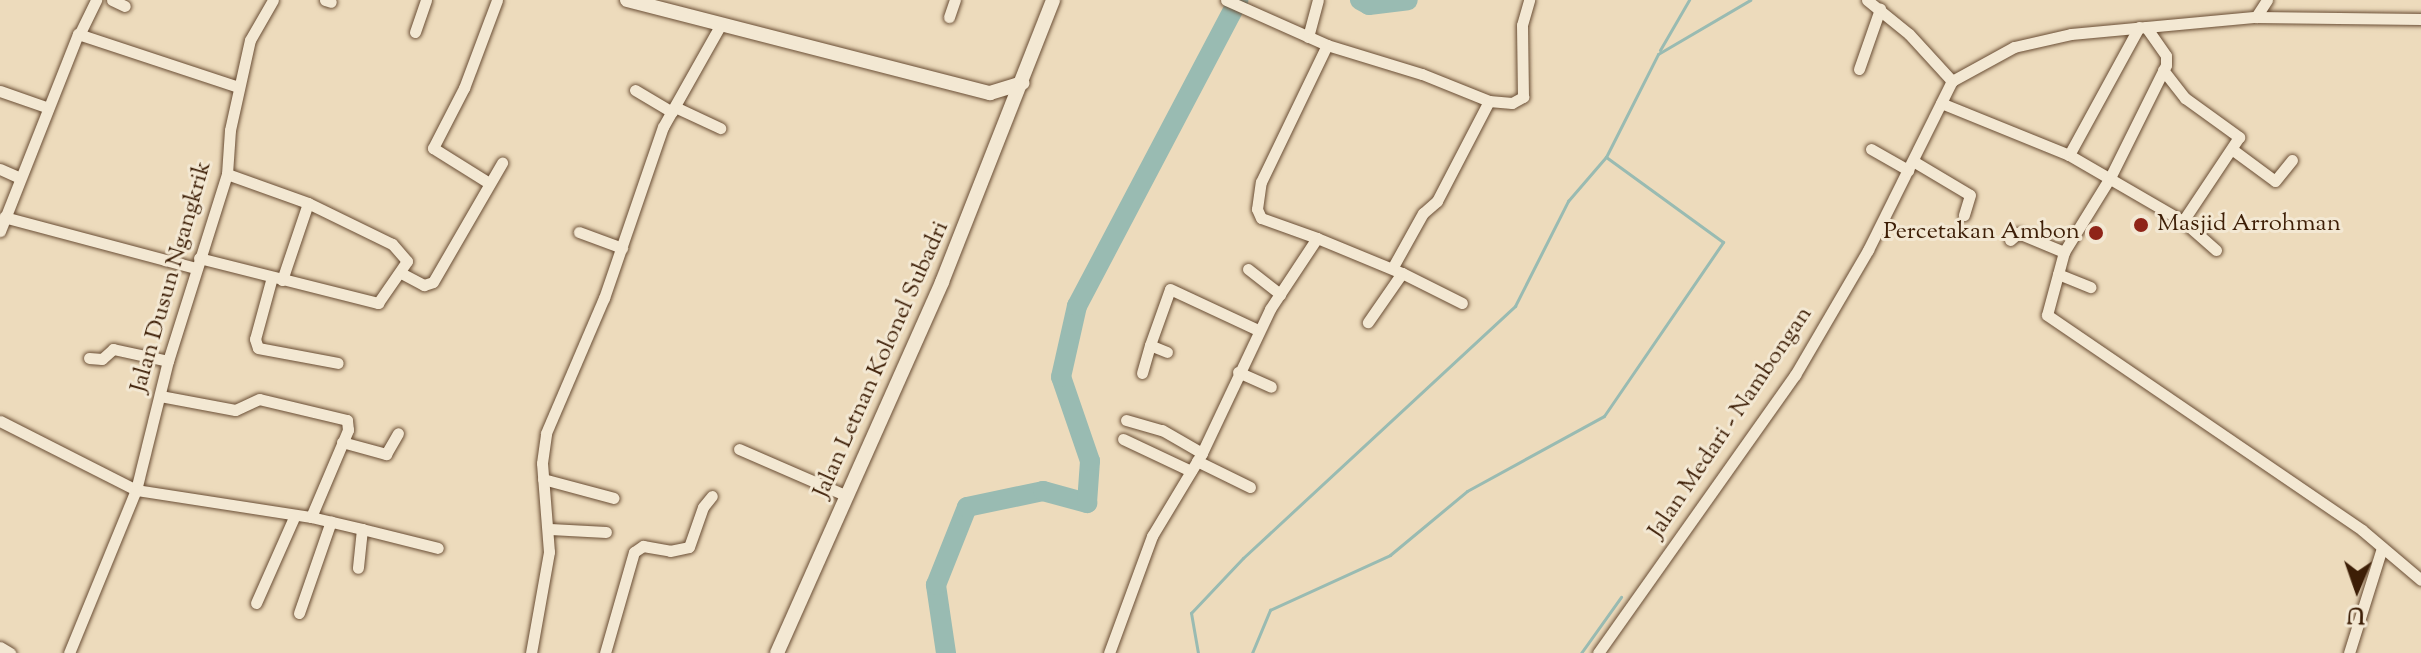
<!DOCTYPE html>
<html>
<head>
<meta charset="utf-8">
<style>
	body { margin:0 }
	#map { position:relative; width:2421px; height:653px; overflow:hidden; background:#eddbbc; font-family:"Sorts Mill Goudy",serif }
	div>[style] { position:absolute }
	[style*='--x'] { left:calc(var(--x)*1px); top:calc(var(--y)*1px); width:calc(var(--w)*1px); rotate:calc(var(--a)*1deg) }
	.stream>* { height:3px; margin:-1.5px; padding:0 1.5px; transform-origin:1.5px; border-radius:1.5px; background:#99bbb2 }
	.river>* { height:20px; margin:-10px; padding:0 10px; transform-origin:10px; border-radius:10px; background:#99bbb2 }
	.roads { filter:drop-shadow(0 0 2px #694d34) drop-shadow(0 0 2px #694d34) }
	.minor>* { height:11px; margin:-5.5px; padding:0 5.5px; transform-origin:5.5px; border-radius:5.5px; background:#f3e8d3 }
	.secondary>* { height:14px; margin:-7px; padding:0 7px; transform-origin:7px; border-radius:7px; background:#f3e8d3 }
	.dots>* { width:22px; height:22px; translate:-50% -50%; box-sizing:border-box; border:4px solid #f3e8d3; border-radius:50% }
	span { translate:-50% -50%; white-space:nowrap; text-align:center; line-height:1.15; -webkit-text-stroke:6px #f3e8d3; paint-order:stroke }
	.poi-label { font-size:24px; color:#3d1e06 }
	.left { translate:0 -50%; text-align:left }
	.right { translate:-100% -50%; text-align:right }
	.street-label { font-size:24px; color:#3d1e06 }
	.north { position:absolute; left:2317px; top:549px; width:80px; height:80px; -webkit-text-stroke:6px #f3e8d3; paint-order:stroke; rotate:182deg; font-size:22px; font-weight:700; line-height:32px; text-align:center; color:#3d1e06 }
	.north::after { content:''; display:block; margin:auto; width:28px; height:36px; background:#3d1e06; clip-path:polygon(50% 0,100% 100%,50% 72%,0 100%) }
</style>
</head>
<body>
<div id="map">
	<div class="stream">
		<i style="--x:1660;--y:50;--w:58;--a:-59.9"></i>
		<i style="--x:1198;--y:653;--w:41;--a:-99.9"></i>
		<i style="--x:1191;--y:613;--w:76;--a:-46.6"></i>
		<i style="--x:1243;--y:558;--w:371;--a:-42.8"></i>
		<i style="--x:1515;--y:306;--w:118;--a:-63.2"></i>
		<i style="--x:1568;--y:201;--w:58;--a:-49.2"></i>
		<i style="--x:1252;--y:653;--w:47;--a:-67.3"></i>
		<i style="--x:1270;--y:610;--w:132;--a:-24.6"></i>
		<i style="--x:1390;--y:555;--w:100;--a:-39.7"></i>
		<i style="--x:1467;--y:491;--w:156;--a:-28.7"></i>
		<i style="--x:1604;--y:416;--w:211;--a:-55.6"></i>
		<i style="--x:1723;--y:242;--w:145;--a:-144"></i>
		<i style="--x:1606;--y:157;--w:115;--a:-63.2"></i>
		<i style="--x:1658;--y:54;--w:107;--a:-30.4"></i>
		<i style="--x:1581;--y:653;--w:69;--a:-54.5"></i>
	</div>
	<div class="river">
		<i style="--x:1360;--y:0;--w:10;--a:29"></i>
		<i style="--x:1369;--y:5;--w:39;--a:-7"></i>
		<i style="--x:946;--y:653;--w:69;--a:-98.4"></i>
		<i style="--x:936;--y:585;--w:84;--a:-68.3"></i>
		<i style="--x:967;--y:507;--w:78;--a:-11.9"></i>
		<i style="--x:1043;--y:491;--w:46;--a:15.3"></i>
		<i style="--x:1087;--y:503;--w:42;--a:-85.9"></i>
		<i style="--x:1090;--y:461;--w:89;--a:-109"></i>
		<i style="--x:1061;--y:377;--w:73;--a:-77.3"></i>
		<i style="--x:1077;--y:306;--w:346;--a:-62.2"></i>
	</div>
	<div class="roads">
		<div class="minor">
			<i style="--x:112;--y:0;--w:14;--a:25"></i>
			<i style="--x:325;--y:0;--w:6;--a:18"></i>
			<i style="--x:1226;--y:0;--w:111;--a:24"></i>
			<i style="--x:1327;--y:45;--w:99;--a:17"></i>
			<i style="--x:1422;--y:74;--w:72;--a:21.9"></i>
			<i style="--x:1489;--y:101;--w:113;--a:117.5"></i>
			<i style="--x:1437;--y:201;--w:18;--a:139"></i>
			<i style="--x:1423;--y:213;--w:62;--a:119.1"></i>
			<i style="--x:1867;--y:0;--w:54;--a:39"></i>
			<i style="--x:1909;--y:34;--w:64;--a:47.5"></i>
			<i style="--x:949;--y:17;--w:18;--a:-71"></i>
			<i style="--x:2256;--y:17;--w:20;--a:-57"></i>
			<i style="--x:2139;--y:27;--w:146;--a:118.7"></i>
			<i style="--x:2069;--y:155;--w:132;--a:30.1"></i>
			<i style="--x:2183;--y:221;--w:44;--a:41.3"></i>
			<i style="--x:2146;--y:27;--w:35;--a:55"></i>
			<i style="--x:2166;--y:56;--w:9;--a:90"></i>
			<i style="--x:2166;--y:65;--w:124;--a:116.4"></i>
			<i style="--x:2111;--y:176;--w:89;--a:121.7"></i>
			<i style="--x:2064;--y:252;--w:65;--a:105.1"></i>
			<i style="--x:2047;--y:315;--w:381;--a:34.3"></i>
			<i style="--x:2362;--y:530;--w:77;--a:40.3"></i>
			<i style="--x:415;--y:32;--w:34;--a:-71"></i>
			<i style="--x:80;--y:33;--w:37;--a:-64"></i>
			<i style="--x:1308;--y:37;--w:38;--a:-75"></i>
			<i style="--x:1859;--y:69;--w:64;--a:-70.7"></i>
			<i style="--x:2163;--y:70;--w:36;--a:52"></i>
			<i style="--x:2185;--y:98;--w:67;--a:35.8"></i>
			<i style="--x:2239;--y:137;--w:101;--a:123.7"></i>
			<i style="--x:1952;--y:81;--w:71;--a:-28.7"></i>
			<i style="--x:2014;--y:47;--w:58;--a:-12.8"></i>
			<i style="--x:2071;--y:34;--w:186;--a:-5.3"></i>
			<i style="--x:2256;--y:17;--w:165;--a:0.7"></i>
			<i style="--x:635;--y:90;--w:43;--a:30.7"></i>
			<i style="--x:0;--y:91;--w:49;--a:19.2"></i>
			<i style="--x:1489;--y:101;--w:23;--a:5"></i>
			<i style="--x:1512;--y:103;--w:13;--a:-29"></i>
			<i style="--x:1523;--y:97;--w:72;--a:-90.8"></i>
			<i style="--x:1522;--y:25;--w:26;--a:-74"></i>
			<i style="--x:1941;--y:103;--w:138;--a:22.1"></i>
			<i style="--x:675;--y:107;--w:50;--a:25"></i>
			<i style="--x:1871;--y:149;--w:43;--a:29.6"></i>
			<i style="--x:2233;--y:150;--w:52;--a:36.4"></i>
			<i style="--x:2275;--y:181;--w:27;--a:-51"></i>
			<i style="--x:1913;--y:161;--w:66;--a:30.8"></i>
			<i style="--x:1970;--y:195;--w:21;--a:107"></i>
			<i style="--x:0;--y:169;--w:20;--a:24"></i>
			<i style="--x:489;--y:183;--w:66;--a:-148"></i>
			<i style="--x:433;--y:148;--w:68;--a:-62.7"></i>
			<i style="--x:464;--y:88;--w:94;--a:-69.4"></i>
			<i style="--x:4;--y:217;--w:199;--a:14.9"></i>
			<i style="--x:0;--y:231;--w:212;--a:-68.4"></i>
			<i style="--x:78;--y:34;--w:169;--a:18.3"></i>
			<i style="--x:579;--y:232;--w:46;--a:20.4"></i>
			<i style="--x:1317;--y:238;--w:92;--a:22.4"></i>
			<i style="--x:1402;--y:273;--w:60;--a:124.8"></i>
			<i style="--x:2010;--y:240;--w:11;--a:-41"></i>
			<i style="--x:2018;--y:233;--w:50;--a:22.4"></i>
			<i style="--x:199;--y:258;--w:185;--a:14.1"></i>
			<i style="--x:378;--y:303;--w:51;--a:-55.4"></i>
			<i style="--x:407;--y:261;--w:23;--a:-131"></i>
			<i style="--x:392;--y:244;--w:93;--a:-154"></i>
			<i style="--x:308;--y:203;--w:86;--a:-160.3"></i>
			<i style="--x:1248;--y:269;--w:41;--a:38"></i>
			<i style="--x:401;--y:273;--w:26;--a:28"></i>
			<i style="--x:424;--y:285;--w:9;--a:-18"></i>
			<i style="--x:433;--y:282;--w:138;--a:-59.9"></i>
			<i style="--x:1402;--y:273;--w:67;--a:26.6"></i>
			<i style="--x:2058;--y:274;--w:35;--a:22"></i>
			<i style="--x:272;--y:277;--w:64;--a:105.3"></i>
			<i style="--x:255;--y:339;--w:9;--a:72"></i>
			<i style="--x:258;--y:348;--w:81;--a:10.6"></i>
			<i style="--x:282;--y:280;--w:81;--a:-71.3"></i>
			<i style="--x:1167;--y:352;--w:18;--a:-158"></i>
			<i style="--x:1150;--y:345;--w:59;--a:-70.3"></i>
			<i style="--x:1170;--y:289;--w:97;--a:25"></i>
			<i style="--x:89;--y:358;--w:13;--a:4"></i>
			<i style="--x:102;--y:359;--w:15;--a:-42"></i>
			<i style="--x:113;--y:349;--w:56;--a:12.3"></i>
			<i style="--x:1238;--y:372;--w:36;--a:24"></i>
			<i style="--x:1142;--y:373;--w:29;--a:-74"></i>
			<i style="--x:1126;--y:420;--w:37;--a:16"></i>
			<i style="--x:1162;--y:430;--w:46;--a:29.9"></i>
			<i style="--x:0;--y:421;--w:153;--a:26.9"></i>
			<i style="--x:136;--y:490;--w:177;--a:8.8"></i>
			<i style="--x:311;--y:517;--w:95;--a:-67"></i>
			<i style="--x:348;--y:430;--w:10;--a:-96"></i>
			<i style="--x:347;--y:420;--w:90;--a:-166.6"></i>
			<i style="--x:259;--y:399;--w:26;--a:155"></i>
			<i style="--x:235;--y:410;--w:76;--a:-169.4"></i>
			<i style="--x:1123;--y:439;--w:75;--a:25.2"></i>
			<i style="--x:342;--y:442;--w:46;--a:15.3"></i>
			<i style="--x:386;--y:454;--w:24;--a:-60"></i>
			<i style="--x:739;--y:449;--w:118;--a:23.5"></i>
			<i style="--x:1197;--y:461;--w:59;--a:26.1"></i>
			<i style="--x:543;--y:479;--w:73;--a:15"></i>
			<i style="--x:311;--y:517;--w:52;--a:13.2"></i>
			<i style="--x:362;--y:529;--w:39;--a:96"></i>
			<i style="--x:362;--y:529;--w:78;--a:14"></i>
			<i style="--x:550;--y:529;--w:56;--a:3.1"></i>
			<i style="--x:256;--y:603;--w:96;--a:-66.1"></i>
			<i style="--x:299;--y:613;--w:97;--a:-70.8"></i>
			<i style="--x:0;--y:647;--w:12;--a:31"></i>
			<i style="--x:69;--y:653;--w:176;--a:-67.7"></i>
			<i style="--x:136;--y:490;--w:133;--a:-76.1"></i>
			<i style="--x:168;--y:361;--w:196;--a:-72.5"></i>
			<i style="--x:227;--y:174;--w:44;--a:-86.1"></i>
			<i style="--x:230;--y:130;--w:92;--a:-77.5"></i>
			<i style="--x:250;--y:40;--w:46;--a:-60.1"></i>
			<i style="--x:531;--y:653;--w:103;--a:-79.9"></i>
			<i style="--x:549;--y:552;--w:89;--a:-94.5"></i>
			<i style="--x:542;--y:463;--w:30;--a:-82"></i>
			<i style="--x:546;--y:433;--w:147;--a:-66.8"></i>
			<i style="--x:604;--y:298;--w:181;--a:-71"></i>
			<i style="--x:663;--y:127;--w:116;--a:-60.6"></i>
			<i style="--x:605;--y:653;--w:105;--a:-74"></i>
			<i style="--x:634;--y:552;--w:11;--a:-34"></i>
			<i style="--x:643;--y:546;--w:27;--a:10"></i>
			<i style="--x:670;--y:551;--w:19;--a:-12"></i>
			<i style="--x:689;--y:547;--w:42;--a:-70.7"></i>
			<i style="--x:703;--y:507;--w:14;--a:-51"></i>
			<i style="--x:1109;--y:653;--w:125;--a:-69.8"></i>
			<i style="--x:1152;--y:536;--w:97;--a:-58.9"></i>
			<i style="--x:1202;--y:453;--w:159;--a:-64.7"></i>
			<i style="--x:1270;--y:309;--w:85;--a:-56.5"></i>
			<i style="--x:1317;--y:238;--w:59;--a:-160.3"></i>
			<i style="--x:1261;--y:218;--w:10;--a:-114"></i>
			<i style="--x:1257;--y:209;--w:27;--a:-82"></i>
			<i style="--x:1261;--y:182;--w:152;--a:-64.3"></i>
			<i style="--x:1598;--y:653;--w:341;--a:-54.7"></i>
			<i style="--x:1795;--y:375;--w:145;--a:-59.7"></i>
			<i style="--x:1868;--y:250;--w:189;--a:-63.6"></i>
			<i style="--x:2349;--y:653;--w:110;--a:-72.6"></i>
		</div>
		<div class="secondary">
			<i style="--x:627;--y:0;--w:375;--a:14.4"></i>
			<i style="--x:990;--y:93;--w:34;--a:-17"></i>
			<i style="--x:777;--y:653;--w:406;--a:-66"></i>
			<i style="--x:942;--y:282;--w:303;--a:-68.5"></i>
		</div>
	</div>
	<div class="dots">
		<i style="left:2141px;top:225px;background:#8f2418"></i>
		<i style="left:2096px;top:233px;background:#8f2418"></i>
	</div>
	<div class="poi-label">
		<span class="left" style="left:2157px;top:225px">Masjid Arrohman</span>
		<span class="right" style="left:2080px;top:233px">Percetakan Ambon</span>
	</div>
	<div class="street-label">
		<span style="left:172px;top:277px;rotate:-74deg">Jalan Dusun Ngangkrik</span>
		<span style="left:882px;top:360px;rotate:-66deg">Jalan Letnan Kolonel Subadri</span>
		<span style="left:1731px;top:423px;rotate:-56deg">Jalan Medari - Nambongan</span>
	</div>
	<div class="north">U</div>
</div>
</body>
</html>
